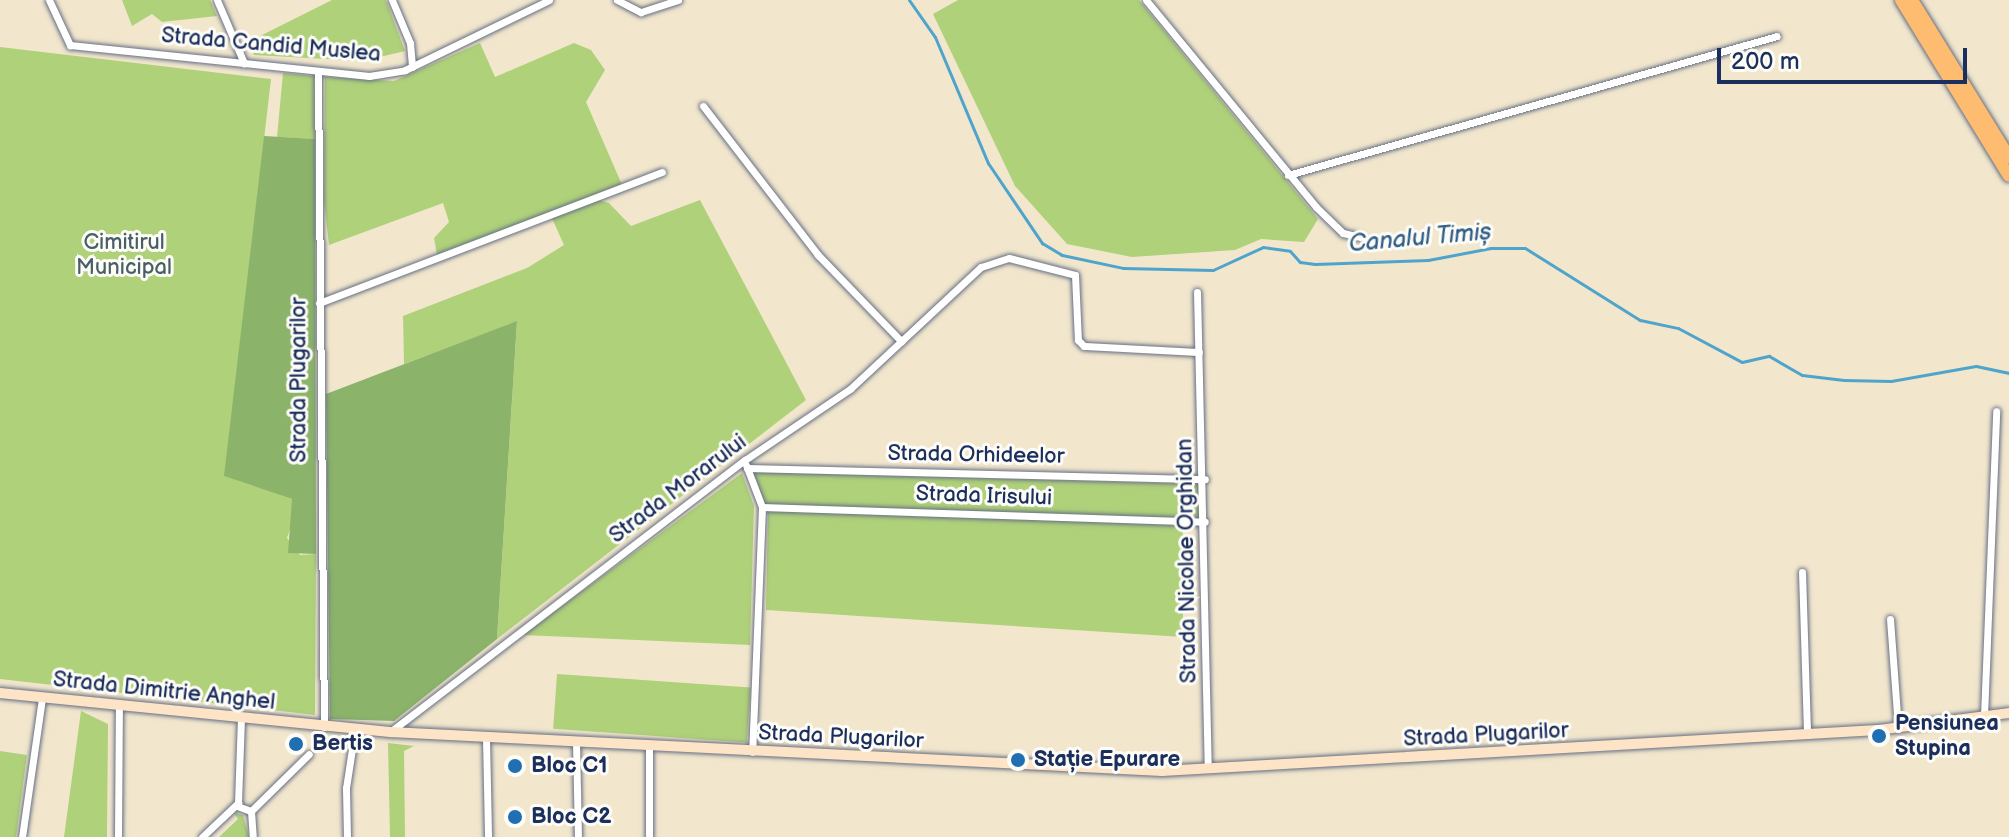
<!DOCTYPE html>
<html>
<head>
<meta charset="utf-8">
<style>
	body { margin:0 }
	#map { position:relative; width:2009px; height:837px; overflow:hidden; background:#f2e7cd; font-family:"Balsamiq Sans",sans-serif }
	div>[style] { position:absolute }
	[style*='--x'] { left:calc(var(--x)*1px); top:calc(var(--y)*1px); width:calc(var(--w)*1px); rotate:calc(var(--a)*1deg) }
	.green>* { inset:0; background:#afd17a; transform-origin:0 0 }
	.forest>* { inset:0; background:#8bb36a }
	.stream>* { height:3px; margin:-1.5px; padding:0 1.5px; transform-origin:1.5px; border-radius:1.5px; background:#4fa4cb }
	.roads { filter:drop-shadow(0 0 2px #666f85) drop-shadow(0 0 2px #666f85) }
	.street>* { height:7px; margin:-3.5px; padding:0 3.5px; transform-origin:3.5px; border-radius:3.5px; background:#fff }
	.secondary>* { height:10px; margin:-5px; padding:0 5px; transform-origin:5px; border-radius:5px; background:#fee4c6 }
	.highway>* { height:12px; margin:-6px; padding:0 6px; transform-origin:6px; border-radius:6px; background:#fdbc70 }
	.dots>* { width:22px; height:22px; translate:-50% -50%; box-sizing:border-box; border:4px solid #fdfcf7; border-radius:50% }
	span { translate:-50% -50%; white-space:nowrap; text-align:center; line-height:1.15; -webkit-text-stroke:6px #fdfcf7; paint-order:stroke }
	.street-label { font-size:22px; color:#1b2f5e }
	.park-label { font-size:22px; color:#476066 }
	.poi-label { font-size:22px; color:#1b2f5e; font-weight:700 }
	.left { translate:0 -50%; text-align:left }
	.water-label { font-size:24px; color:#305e8a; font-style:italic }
	.scale { position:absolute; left:1717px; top:48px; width:250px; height:36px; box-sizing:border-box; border:4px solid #1b2f5e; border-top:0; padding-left:10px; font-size:24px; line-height:28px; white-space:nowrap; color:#1b2f5e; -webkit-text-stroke:6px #fdfcf7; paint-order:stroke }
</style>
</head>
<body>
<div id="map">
	<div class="green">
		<i style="clip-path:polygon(122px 0,210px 0,217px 16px,162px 22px,152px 14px,132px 26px)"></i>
		<i style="clip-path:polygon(332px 0,386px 0,405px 51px,363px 61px,254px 55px,248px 42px)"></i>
		<i style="clip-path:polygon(958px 0,1139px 0,1318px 219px,1304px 242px,1261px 239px,1235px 250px,1132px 257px,1067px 244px,1015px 186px,933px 14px)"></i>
		<i style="clip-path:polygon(480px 43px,495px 77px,574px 43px,591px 50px,605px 70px,586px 102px,623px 187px,598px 200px,609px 203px,631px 226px,700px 200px,806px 400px,497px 639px,517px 322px,404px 364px,403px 316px,527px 268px,564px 245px,551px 216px,437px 255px,434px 238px,449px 222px,443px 203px,329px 245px,324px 201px,325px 77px,394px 81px)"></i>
		<i style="clip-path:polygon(0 47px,271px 79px,225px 476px,292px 499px,294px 517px,287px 538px,300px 555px,316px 554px,315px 715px,0 679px)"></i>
		<i style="clip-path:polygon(283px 73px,314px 76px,315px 139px,277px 137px)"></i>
		<i style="clip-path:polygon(752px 472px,1199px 484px,1200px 519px,1183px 527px,1183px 637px,766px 610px,768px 511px)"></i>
		<i style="clip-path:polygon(742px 473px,754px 506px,750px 645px,523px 635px)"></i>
		<i style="left:557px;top:674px;width:194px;height:55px;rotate:4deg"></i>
		<i style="clip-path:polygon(81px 711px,108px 724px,107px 837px,64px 837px)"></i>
		<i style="clip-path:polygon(388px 743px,414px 746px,404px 751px,405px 837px,390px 837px)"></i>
		<i style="clip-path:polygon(0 751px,27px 755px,16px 837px,0 837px)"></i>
		<i style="clip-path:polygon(234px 813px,243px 815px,249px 837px,219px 837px,238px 819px)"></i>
	</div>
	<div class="forest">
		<i style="clip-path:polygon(264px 136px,315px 139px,316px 554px,288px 553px,292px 499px,224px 476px)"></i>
		<i style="clip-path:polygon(517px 321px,497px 639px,394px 721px,330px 719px,326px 394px)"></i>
	</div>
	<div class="stream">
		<i style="--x:909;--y:0;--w:45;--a:54.9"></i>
		<i style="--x:935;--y:37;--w:137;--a:67.2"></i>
		<i style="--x:988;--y:163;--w:97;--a:56"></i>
		<i style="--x:1042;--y:243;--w:23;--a:31"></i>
		<i style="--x:1062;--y:255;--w:62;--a:12"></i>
		<i style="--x:1123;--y:268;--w:90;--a:1.3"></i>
		<i style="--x:1213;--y:270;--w:55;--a:-24.7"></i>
		<i style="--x:1263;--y:247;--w:27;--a:8"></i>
		<i style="--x:1290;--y:251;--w:15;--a:48"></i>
		<i style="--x:1300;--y:262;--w:15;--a:8"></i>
		<i style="--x:1315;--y:264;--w:113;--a:-2"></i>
		<i style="--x:1428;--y:260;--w:64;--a:-10.8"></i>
		<i style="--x:1491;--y:248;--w:34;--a:0"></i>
		<i style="--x:1525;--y:248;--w:136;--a:32.1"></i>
		<i style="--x:1640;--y:320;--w:39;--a:12"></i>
		<i style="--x:1678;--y:328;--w:72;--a:28"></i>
		<i style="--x:1742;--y:362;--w:28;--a:-13"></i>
		<i style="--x:1769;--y:356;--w:38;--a:30"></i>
		<i style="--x:1802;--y:375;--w:42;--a:6.8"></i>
		<i style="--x:1844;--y:380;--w:47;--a:1.2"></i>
		<i style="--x:1891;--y:381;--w:86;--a:-10"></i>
		<i style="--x:1976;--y:366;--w:34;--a:12"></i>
	</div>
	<div class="roads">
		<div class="street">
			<i style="--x:49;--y:0;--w:50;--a:65"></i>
			<i style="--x:70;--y:45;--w:301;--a:5.9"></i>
			<i style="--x:369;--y:76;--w:36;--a:-9"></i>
			<i style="--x:405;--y:70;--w:160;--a:-25.9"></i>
			<i style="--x:217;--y:0;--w:69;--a:66.8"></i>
			<i style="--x:392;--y:0;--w:47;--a:67.3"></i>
			<i style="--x:410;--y:43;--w:24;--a:85"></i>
			<i style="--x:617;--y:0;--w:27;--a:27"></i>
			<i style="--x:641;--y:12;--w:39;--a:-18"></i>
			<i style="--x:1146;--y:0;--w:268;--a:50.6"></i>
			<i style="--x:1316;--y:207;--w:37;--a:44"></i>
			<i style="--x:1343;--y:233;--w:18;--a:13"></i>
			<i style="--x:318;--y:72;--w:655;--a:89.48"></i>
			<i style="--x:703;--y:106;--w:188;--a:52.3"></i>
			<i style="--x:818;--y:255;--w:120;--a:46"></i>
			<i style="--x:1288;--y:175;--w:508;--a:-15.87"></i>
			<i style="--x:1197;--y:292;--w:477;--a:88.7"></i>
			<i style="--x:319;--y:303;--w:367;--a:-20.9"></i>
			<i style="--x:746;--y:465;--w:45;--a:69.1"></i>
			<i style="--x:762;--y:507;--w:245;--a:92.3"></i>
			<i style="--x:747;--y:468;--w:458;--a:1.4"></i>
			<i style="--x:762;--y:507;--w:443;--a:1.9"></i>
			<i style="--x:1802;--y:572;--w:163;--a:88.2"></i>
			<i style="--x:1890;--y:619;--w:110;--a:85.8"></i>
			<i style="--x:1984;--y:716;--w:305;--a:-87.7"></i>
			<i style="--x:390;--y:732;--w:447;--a:-37.5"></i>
			<i style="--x:745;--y:460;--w:127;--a:-34.1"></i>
			<i style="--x:850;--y:389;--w:179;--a:-43"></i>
			<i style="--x:981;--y:267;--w:29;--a:-18"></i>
			<i style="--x:1009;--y:258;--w:68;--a:14.4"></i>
			<i style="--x:1075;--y:275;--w:65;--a:87.4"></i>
			<i style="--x:1078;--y:340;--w:8;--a:45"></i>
			<i style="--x:1084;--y:346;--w:115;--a:3"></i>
			<i style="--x:486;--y:738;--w:99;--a:88.8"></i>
			<i style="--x:576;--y:742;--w:95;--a:88.8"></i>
			<i style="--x:649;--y:746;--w:91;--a:90"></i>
			<i style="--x:237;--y:806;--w:15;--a:20"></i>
			<i style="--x:251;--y:811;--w:81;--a:-44.5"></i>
			<i style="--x:251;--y:811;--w:26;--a:86"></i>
			<i style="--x:22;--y:837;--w:140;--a:-81.8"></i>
			<i style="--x:118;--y:837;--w:132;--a:-89.6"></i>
			<i style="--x:202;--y:837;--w:50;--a:-43.4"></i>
			<i style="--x:238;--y:803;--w:84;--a:-88"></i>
			<i style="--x:347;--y:837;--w:49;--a:-91.2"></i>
			<i style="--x:346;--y:788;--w:60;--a:-81.3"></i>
		</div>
		<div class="secondary">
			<i style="--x:0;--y:693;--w:392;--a:5.7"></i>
			<i style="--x:390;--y:732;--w:773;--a:2.89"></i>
			<i style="--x:1162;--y:771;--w:717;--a:-3.28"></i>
			<i style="--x:1878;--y:730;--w:132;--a:-7.4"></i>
		</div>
		<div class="highway">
			<i style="--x:1901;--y:0;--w:206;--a:58.5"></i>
			<i style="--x:1912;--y:0;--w:185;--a:58.3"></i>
		</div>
	</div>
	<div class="dots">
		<i style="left:1879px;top:736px;background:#1f6fb2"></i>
		<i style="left:296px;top:744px;background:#1f6fb2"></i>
		<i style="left:1018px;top:760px;background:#1f6fb2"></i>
		<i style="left:515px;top:766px;background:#1f6fb2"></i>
		<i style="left:515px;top:817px;background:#1f6fb2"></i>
	</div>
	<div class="street-label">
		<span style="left:271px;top:45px;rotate:5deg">Strada Candid Muslea</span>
		<span style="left:299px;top:380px;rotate:-90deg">Strada Plugarilor</span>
		<span style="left:976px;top:455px;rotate:1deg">Strada Orhideelor</span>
		<span style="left:678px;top:489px;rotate:-37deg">Strada Morarului</span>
		<span style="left:984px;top:496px;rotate:2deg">Strada Irisului</span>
		<span style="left:1187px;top:561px;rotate:-91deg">Strada Nicolae Orghidan</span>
		<span style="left:164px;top:691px;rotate:6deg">Strada Dimitrie Anghel</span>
		<span style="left:1486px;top:735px;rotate:-3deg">Strada Plugarilor</span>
		<span style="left:841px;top:737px;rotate:3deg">Strada Plugarilor</span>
	</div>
	<div class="park-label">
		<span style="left:124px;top:255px">Cimitirul<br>Municipal</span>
	</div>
	<div class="poi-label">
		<span class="left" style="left:1895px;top:736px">Pensiunea<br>Stupina</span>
		<span class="left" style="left:312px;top:744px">Bertis</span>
		<span class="left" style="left:1034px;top:760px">Stație Epurare</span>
		<span class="left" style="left:531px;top:766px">Bloc C1</span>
		<span class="left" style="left:531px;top:817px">Bloc C2</span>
	</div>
	<div class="water-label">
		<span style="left:1420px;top:238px;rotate:-5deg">Canalul Timiș</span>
	</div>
	<div class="scale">200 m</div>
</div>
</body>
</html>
